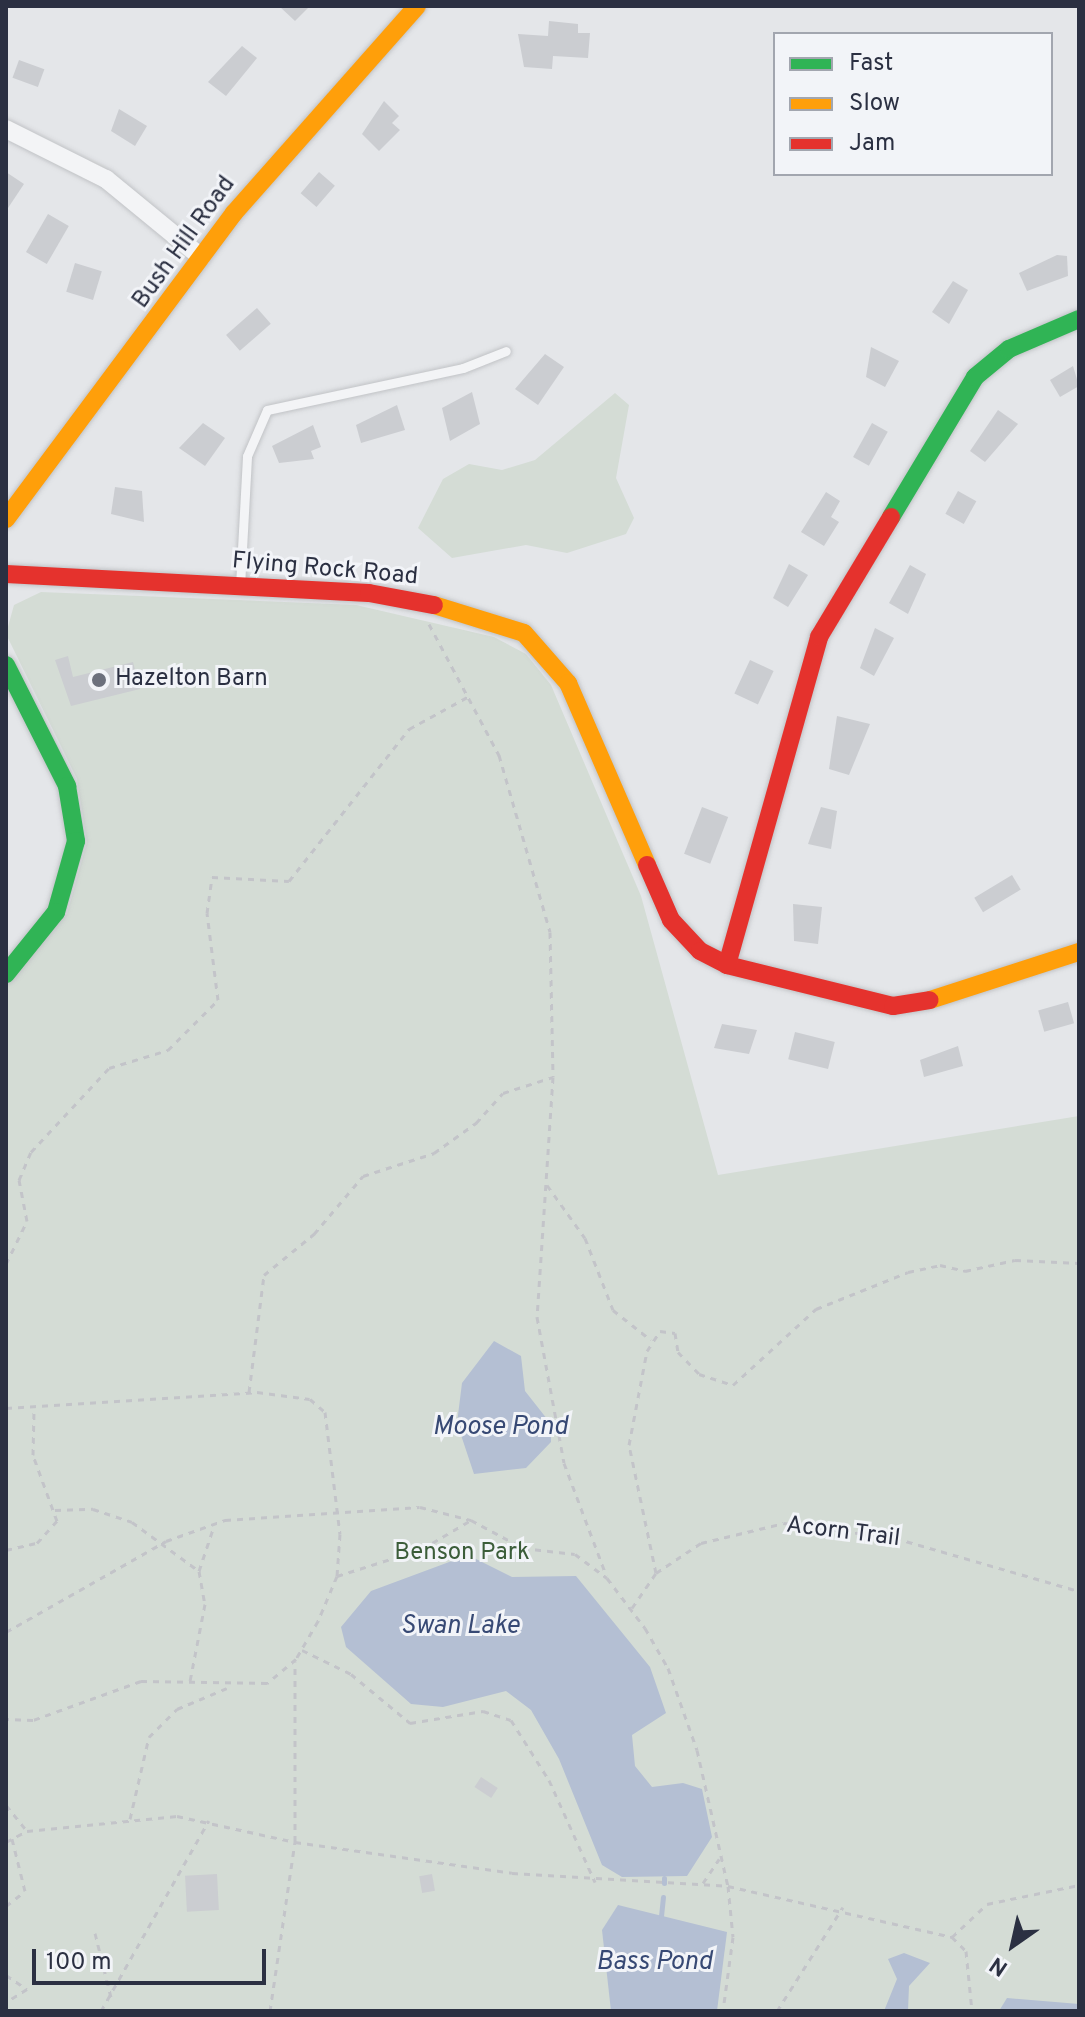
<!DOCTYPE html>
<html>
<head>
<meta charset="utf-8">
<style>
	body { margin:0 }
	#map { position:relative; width:1085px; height:2017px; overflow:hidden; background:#e4e6e9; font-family:Overpass,sans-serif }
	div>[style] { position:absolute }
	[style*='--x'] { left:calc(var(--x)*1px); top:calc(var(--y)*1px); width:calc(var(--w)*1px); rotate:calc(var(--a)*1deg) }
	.green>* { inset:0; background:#d4dcd5 }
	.water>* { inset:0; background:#b4bfd3 }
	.stream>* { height:5px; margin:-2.5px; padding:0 2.5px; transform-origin:2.5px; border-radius:2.5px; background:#b4bfd3 }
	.building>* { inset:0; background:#cbcdd1; transform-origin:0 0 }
	.path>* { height:3px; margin-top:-1.5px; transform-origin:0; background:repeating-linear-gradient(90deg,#c3c4c9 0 6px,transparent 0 12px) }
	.roads { filter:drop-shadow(0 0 2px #c1c3c6) drop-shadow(0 0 2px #c1c3c6) }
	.lane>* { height:9px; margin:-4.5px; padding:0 4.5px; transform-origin:4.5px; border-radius:4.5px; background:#f3f4f6 }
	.street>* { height:18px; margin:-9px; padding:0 9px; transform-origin:9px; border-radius:9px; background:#f3f4f6 }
	.fast>* { height:18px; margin:-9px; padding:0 9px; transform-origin:9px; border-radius:9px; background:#30b455 }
	.slow>* { height:18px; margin:-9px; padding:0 9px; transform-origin:9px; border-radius:9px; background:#ff9f0a }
	.jam>* { height:18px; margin:-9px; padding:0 9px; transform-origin:9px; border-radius:9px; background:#e5322d }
	.dots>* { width:22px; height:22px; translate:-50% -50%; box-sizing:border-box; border:4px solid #f2f4f8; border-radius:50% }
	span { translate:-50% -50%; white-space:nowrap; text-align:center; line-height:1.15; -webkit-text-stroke:6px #f2f4f8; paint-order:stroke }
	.street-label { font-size:24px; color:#2b3042 }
	.poi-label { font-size:24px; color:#2b3042 }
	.left { translate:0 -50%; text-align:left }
	.park-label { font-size:24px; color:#3b5d39 }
	.water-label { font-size:26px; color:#374974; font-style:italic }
	.frame { position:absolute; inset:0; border:8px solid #2b3042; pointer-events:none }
	.legend { position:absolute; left:773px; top:32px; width:280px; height:144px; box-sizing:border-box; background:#f2f4f8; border:2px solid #a2a6af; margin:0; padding:10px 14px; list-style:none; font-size:24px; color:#2b3042 }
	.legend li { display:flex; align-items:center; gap:16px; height:40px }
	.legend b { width:40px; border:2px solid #a2a6af }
	.north { position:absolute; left:973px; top:1905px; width:80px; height:80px; -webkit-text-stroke:6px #f2f4f8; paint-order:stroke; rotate:214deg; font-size:22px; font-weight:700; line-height:32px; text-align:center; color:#2b3042 }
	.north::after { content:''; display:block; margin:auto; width:28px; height:36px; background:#2b3042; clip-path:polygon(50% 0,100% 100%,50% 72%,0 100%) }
	.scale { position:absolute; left:32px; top:1949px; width:234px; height:36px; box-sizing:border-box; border:4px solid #2b3042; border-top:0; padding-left:10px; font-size:24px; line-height:28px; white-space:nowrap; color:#2b3042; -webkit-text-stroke:6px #f2f4f8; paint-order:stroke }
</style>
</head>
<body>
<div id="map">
	<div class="green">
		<i style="clip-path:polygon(615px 393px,629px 405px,616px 478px,634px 518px,626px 534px,567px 553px,526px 545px,452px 558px,418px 528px,443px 479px,469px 464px,502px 470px,535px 460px)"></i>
		<i style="clip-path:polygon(41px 592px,356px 605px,494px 637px,526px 654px,551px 685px,641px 896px,718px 1175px,1079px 1116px,1079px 2011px,6px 2011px,6px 978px,67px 914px,87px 842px,77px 779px,6px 634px,14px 605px)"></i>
	</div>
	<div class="water">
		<i style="clip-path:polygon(494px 1341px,521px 1356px,525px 1391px,551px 1424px,551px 1442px,526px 1468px,474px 1474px,457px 1423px,462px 1383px)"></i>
		<i style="clip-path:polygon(468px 1555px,512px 1577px,576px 1576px,650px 1667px,666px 1713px,632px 1735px,635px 1766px,652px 1787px,683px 1783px,702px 1789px,712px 1837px,687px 1876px,622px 1877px,602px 1865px,559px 1759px,531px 1710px,506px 1691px,443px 1707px,411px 1704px,346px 1647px,341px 1627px,371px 1591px)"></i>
		<i style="clip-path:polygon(618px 1905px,727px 1932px,717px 2011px,611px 2011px,602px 1930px)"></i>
		<i style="clip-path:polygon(904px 1953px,930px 1963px,909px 1986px,908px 2011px,884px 2011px,897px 1979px,888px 1959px)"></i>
		<i style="clip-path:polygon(1007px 1998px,1079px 2004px,1079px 2011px,999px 2011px)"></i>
	</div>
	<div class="stream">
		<i style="--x:664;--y:1883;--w:5;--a:-90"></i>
		<i style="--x:661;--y:1916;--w:19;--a:-84"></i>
	</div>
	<div class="building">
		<i style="clip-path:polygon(279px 6px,310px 6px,295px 21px)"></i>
		<i style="clip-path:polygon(549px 21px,578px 24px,578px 33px,590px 33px,588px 58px,553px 56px,552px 69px,524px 67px,518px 34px,548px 36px)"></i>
		<i style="clip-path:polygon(242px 46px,257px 58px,226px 96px,208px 82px)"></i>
		<i style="left:19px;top:60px;width:27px;height:19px;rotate:20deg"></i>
		<i style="clip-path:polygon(384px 101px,399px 116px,392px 123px,400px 130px,379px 151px,362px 134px)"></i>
		<i style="clip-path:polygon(119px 109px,147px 126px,135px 146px,111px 131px)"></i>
		<i style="clip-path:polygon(6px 172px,24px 184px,6px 211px)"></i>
		<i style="left:319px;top:172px;width:21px;height:28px;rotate:41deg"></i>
		<i style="left:48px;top:214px;width:24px;height:44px;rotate:30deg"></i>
		<i style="clip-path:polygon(1057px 255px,1067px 256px,1068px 276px,1027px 291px,1019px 273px)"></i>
		<i style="left:75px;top:263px;width:28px;height:30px;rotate:17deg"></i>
		<i style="clip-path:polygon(953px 281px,968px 290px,949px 324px,932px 312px)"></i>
		<i style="left:257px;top:308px;width:21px;height:41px;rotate:49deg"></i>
		<i style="clip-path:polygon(871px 347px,899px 361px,885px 387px,866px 377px)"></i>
		<i style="clip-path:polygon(545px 354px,564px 367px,538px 405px,515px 389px)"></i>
		<i style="clip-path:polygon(1073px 366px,1079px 386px,1060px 397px,1050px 380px)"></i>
		<i style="clip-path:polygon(472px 392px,480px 424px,450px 441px,442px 408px)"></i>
		<i style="clip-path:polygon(397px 405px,405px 430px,361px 443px,356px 425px)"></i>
		<i style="clip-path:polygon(998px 410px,1018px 424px,985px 462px,970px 451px)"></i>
		<i style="clip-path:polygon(203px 423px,225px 438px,205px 466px,179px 448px)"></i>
		<i style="left:872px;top:423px;width:18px;height:39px;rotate:29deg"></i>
		<i style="clip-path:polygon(313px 425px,321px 447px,311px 451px,314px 459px,279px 463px,272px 446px)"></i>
		<i style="clip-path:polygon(115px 487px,142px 491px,144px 522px,111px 514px)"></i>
		<i style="left:958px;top:491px;width:21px;height:26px;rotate:29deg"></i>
		<i style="clip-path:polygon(826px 492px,840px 501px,831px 517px,839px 522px,824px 546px,801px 532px)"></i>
		<i style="clip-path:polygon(789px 564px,808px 575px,788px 607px,773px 598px)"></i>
		<i style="clip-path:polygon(910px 565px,926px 574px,908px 614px,889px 603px)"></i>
		<i style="clip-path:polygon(875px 628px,894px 638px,874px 676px,860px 668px)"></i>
		<i style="clip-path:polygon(68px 656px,73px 677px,133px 662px,140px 689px,71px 706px,55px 660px)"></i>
		<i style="left:750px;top:660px;width:26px;height:37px;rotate:25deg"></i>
		<i style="clip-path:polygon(837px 716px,870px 724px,849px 775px,829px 769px)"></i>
		<i style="left:702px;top:807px;width:28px;height:50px;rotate:21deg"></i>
		<i style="clip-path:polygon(821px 807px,837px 811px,831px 849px,808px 844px)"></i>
		<i style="left:1012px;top:875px;width:17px;height:44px;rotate:59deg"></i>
		<i style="clip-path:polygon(793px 904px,822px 907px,818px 944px,794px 941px)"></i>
		<i style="left:1068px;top:1002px;width:22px;height:31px;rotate:74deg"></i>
		<i style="clip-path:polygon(722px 1024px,757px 1030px,749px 1054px,714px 1048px)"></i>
		<i style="left:795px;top:1032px;width:41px;height:28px;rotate:14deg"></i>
		<i style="clip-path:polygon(958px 1046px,963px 1066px,924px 1077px,920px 1060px)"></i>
		<i style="left:481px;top:1777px;width:20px;height:12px;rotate:33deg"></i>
		<i style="left:217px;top:1874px;width:36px;height:32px;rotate:87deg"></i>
		<i style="left:432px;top:1874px;width:17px;height:13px;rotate:80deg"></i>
	</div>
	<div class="path">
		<i style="--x:429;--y:624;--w:149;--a:61.9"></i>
		<i style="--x:499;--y:755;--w:184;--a:73.9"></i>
		<i style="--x:550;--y:932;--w:145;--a:88.8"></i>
		<i style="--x:553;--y:1077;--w:241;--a:93.8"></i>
		<i style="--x:537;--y:1317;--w:148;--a:79.5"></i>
		<i style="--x:564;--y:1463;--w:120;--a:69.4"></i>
		<i style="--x:547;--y:1185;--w:65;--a:54.4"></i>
		<i style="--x:585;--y:1238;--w:77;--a:68.7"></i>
		<i style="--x:613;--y:1310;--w:48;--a:38.3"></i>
		<i style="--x:6;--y:1264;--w:48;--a:-64"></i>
		<i style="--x:27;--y:1221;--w:42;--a:-101"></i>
		<i style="--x:19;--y:1180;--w:30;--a:-67"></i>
		<i style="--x:31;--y:1152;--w:115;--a:-47.1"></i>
		<i style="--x:109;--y:1068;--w:62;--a:-17"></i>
		<i style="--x:168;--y:1050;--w:71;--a:-45"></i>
		<i style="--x:218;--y:1000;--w:88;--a:-97.2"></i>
		<i style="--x:207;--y:913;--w:36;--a:-82"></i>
		<i style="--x:212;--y:877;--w:77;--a:3"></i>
		<i style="--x:289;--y:881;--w:194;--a:-51.7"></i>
		<i style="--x:409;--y:729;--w:71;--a:-28.7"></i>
		<i style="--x:249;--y:1392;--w:118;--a:-82.7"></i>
		<i style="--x:264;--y:1275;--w:65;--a:-39.4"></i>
		<i style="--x:314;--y:1234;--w:76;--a:-49.8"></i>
		<i style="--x:363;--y:1176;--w:75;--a:-17.9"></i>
		<i style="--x:434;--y:1153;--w:52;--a:-35.5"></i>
		<i style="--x:476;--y:1123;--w:40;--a:-48"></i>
		<i style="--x:503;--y:1093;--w:52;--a:-17.7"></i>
		<i style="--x:6;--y:1408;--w:252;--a:-3.6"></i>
		<i style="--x:257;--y:1392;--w:53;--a:7.5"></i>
		<i style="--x:310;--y:1399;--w:20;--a:41"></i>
		<i style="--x:325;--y:1412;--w:123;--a:83"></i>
		<i style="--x:340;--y:1534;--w:42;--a:94.1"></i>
		<i style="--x:337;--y:1576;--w:49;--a:112.9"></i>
		<i style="--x:318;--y:1621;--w:44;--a:120.1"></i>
		<i style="--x:296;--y:1659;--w:38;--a:140"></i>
		<i style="--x:267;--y:1683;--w:126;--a:-179.1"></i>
		<i style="--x:141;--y:1681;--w:115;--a:160.1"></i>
		<i style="--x:33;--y:1720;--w:27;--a:-178"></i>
		<i style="--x:55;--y:1510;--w:38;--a:-2"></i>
		<i style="--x:93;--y:1509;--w:41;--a:18.4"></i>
		<i style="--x:132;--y:1522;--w:83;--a:36.2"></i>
		<i style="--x:199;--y:1571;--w:34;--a:80"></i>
		<i style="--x:205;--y:1604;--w:78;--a:101"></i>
		<i style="--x:6;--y:1550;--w:32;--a:-13"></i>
		<i style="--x:37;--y:1543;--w:30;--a:-48"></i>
		<i style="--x:57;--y:1521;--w:70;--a:-110"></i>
		<i style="--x:33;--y:1455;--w:43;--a:-88.7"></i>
		<i style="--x:199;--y:1571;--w:47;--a:-71.6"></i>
		<i style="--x:656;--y:1573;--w:131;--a:-101.9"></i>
		<i style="--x:629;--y:1445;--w:96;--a:-79.2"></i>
		<i style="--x:647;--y:1351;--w:24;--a:-57"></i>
		<i style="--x:660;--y:1331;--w:15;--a:8"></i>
		<i style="--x:675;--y:1333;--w:19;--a:81"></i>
		<i style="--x:678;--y:1352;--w:30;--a:46"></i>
		<i style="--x:699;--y:1374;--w:36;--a:18"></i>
		<i style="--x:733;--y:1385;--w:113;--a:-42.5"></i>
		<i style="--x:816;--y:1309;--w:99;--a:-21.9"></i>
		<i style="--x:908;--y:1272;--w:33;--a:-12"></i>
		<i style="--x:940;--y:1265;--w:26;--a:13"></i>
		<i style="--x:965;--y:1271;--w:51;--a:-12.4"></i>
		<i style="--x:1015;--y:1260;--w:64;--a:2.7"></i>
		<i style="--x:337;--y:1576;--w:89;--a:-17.6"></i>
		<i style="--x:422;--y:1549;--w:57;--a:-30.6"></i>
		<i style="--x:632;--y:1608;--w:42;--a:-55.6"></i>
		<i style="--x:656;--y:1573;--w:54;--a:-33.7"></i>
		<i style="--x:701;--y:1543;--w:85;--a:-13.5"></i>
		<i style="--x:784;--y:1523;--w:112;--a:7.7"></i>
		<i style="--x:895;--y:1538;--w:191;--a:16.1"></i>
		<i style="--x:6;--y:1632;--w:184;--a:-29.6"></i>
		<i style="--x:166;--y:1541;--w:63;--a:-19.6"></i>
		<i style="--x:225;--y:1520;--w:195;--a:-3.8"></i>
		<i style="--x:420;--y:1507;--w:53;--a:14.3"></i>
		<i style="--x:471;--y:1520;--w:59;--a:28.3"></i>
		<i style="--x:523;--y:1548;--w:52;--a:6.6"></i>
		<i style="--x:575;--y:1554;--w:40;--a:37"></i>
		<i style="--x:607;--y:1578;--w:63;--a:52.8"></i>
		<i style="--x:645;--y:1628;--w:46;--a:60.1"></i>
		<i style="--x:668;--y:1668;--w:87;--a:70.5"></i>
		<i style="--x:697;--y:1750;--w:139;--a:77.2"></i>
		<i style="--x:728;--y:1886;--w:51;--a:84.4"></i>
		<i style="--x:733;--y:1937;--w:75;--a:97.7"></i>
		<i style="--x:302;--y:1650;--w:55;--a:26.1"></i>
		<i style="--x:351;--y:1674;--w:77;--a:39.7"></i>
		<i style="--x:410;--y:1723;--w:74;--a:-9.3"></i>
		<i style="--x:483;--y:1711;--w:29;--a:18"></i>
		<i style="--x:511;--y:1720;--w:71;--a:57.7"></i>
		<i style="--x:549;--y:1780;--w:112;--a:65.7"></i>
		<i style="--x:6;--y:1805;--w:33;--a:51"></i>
		<i style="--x:130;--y:1819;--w:84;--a:-77"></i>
		<i style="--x:149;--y:1737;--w:40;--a:-45"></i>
		<i style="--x:177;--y:1709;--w:54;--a:-22.8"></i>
		<i style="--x:6;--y:1842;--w:24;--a:-28"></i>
		<i style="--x:27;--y:1831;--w:151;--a:-5.7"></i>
		<i style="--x:177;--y:1816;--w:121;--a:12.4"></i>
		<i style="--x:295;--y:1842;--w:219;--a:8.1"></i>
		<i style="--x:512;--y:1873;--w:216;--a:3.4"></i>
		<i style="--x:728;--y:1886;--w:230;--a:12.8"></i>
		<i style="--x:952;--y:1937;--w:20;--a:45"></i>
		<i style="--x:966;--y:1951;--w:60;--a:84.3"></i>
		<i style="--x:703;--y:1883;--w:29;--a:-56"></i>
		<i style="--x:6;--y:1906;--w:24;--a:-38"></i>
		<i style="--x:25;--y:1891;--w:54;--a:-104"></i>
		<i style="--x:95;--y:1933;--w:66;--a:76"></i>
		<i style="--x:952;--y:1937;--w:48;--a:-43.3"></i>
		<i style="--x:987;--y:1904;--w:94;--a:-11.7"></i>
		<i style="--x:6;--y:1975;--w:25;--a:34"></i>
		<i style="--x:27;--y:1989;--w:25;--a:148"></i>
		<i style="--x:101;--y:2011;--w:219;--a:-60.5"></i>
		<i style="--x:270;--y:2011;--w:171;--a:-81.6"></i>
		<i style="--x:295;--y:1842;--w:180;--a:-90"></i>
		<i style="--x:777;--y:2011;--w:123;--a:-57.6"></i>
	</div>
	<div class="roads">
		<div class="lane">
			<i style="--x:240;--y:586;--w:130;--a:-86.9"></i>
			<i style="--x:247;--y:456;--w:50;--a:-66.5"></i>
			<i style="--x:267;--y:410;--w:200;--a:-12.1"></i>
			<i style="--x:463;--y:368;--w:46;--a:-21.6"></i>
		</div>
		<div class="street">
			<i style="--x:6;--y:129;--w:112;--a:26.6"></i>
			<i style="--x:106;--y:179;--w:123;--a:39.4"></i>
		</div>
		<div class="fast">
			<i style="--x:891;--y:517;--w:163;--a:-59"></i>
			<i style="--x:975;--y:377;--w:44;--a:-39.5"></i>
			<i style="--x:1009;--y:349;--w:76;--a:-23.2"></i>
			<i style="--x:6;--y:665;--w:136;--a:63.2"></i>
			<i style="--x:67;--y:786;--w:56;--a:80.7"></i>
			<i style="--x:76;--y:841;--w:74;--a:105.7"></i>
			<i style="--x:56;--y:912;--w:80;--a:128.9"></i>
		</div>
		<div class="slow">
			<i style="--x:6;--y:519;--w:382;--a:-53.3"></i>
			<i style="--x:234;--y:213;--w:276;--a:-48.5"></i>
			<i style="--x:434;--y:605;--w:94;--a:17.3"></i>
			<i style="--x:524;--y:633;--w:67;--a:48.7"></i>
			<i style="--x:568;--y:683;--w:198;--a:66.5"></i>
			<i style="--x:930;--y:1000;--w:157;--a:-17.9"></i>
		</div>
		<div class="jam">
			<i style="--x:6;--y:574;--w:363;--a:3"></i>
			<i style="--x:369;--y:593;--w:66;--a:10.5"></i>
			<i style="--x:647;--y:865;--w:60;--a:66.4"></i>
			<i style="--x:671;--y:920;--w:42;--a:46.9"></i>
			<i style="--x:700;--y:951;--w:30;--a:27"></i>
			<i style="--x:727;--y:965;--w:171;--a:13.9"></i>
			<i style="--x:893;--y:1006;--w:37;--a:-9"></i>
			<i style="--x:727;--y:965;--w:341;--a:-74.3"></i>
			<i style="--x:819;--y:637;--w:140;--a:-59"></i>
		</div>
	</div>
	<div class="dots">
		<i style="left:99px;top:680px;background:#6c707c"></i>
	</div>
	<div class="street-label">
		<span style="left:185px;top:243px;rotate:-54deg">Bush Hill Road</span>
		<span style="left:325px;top:570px;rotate:5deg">Flying Rock Road</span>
		<span style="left:843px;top:1533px;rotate:7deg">Acorn Trail</span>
	</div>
	<div class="poi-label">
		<span class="left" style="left:115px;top:680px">Hazelton Barn</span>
	</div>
	<div class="park-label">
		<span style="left:462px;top:1554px">Benson Park</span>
	</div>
	<div class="water-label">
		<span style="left:500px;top:1428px">Moose Pond</span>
		<span style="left:460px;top:1627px">Swan Lake</span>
		<span style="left:654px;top:1963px">Bass Pond</span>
	</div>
	<div class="frame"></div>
	<ul class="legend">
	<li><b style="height:10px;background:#30b455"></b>Fast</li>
	<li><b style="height:10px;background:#ff9f0a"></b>Slow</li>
	<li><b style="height:10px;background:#e5322d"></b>Jam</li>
	</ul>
	<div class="north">N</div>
	<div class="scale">100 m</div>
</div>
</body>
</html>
